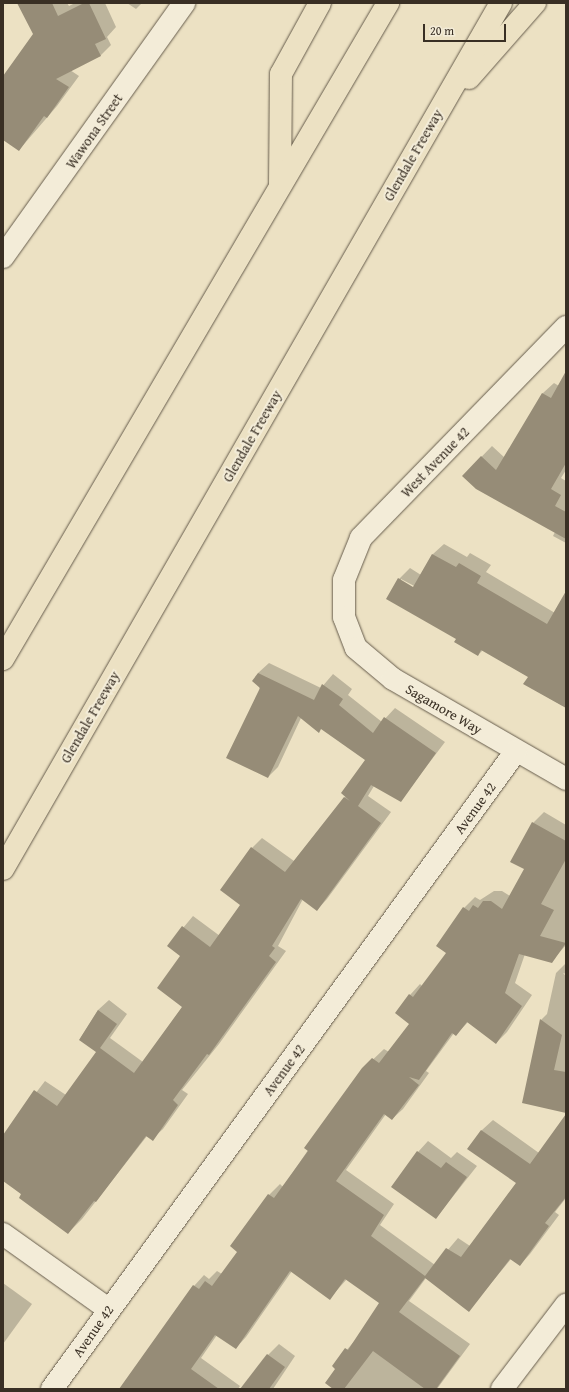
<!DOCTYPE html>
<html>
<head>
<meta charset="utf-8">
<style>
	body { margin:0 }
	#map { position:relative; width:569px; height:1392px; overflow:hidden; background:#ece1c3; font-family:"Gentium Book Plus",serif }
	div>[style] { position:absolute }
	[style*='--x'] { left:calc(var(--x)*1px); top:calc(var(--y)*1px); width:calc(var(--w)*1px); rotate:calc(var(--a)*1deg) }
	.shadow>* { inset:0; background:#0003 }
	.building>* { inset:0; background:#968c77 }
	.roads { filter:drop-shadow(0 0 1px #665c4c) drop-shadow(0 0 1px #665c4c) }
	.minor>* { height:22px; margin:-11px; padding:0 11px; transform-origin:11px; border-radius:11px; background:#f3ecd8 }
	.highway>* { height:22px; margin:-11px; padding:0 11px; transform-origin:11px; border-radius:11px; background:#ece1c3 }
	span { translate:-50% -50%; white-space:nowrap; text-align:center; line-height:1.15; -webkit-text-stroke:4px #f3ecd8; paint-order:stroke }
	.street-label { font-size:14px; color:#392f24 }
	.frame { position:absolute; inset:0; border:4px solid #392f24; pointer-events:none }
	.scale { position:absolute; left:423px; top:24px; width:83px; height:18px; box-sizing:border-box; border:2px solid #392f24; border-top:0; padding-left:5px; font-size:12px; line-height:14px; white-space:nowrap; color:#392f24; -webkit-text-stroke:3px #f3ecd8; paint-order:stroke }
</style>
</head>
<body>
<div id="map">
	<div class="shadow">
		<i style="clip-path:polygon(19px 3px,67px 3px,69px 6px,75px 3px,105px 3px,116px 27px,107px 37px,111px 45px,100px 56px,70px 70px,79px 76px,57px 106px,19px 150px,3px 138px,3px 78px,34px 34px)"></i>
		<i style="clip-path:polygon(127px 3px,142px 3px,136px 9px)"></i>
		<i style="clip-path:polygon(566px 373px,566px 470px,561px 478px,566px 481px,566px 543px,553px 536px,555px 532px,463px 476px,492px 446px,505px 458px,543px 393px,554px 383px,559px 386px)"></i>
		<i style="clip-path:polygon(evenodd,444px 544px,467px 557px,470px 553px,491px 565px,486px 572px,555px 613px,566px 604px,566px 703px,563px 706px,525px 684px,529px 677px,483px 650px,478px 655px,455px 642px,457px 638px,388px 599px,399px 579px,410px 568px,421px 575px,433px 554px,444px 544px,401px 579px,418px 588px,417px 590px,401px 581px,401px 579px)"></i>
		<i style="clip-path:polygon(269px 663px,321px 688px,333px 674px,352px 689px,348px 695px,382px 722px,395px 708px,445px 742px,401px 800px,374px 786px,368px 796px,391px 812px,327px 899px,317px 910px,303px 899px,278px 946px,286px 951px,219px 1044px,182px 1090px,188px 1094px,163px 1129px,152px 1139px,147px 1136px,82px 1219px,68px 1233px,3px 1179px,3px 1136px,45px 1081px,66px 1095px,97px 1052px,80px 1039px,98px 1010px,109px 1000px,127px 1014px,110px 1038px,143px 1062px,183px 1006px,182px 956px,168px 946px,193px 916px,220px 936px,242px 905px,252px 848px,262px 838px,294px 861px,346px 796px,366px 760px,322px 728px,301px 718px,278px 767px,268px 777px,258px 673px)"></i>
		<i style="clip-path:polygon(544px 812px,566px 825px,566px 945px,551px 962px,525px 954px,515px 983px,532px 995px,507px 1032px,496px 1043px,468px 1022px,456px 1035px,454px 1033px,426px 1071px,429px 1073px,403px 1109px,392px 1119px,386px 1114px,346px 1170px,394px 1204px,380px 1225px,435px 1265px,458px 1238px,470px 1246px,517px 1182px,469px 1149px,482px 1130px,493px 1120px,539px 1153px,566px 1115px,566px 1198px,555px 1212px,559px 1215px,530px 1254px,520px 1265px,511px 1259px,469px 1310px,426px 1278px,409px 1301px,470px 1344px,437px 1389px,337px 1389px,347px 1376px,333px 1366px,357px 1338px,381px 1303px,347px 1279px,330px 1298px,292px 1271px,246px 1337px,236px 1348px,217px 1335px,201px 1358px,240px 1386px,238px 1389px,120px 1389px,194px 1286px,204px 1275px,209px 1279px,217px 1271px,222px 1274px,239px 1251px,269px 1195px,280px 1184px,283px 1187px,363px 1069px,384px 1049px,389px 1052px,411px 1024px,410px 995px,420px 984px,422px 986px,447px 953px,438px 946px,464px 908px,475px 897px,480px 900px,494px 891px,502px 891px,510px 896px,525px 869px,533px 823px)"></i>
		<i style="clip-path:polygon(566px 963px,566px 974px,563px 973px,566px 976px,566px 1112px,523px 1102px,541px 1020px,547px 1014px,556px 973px)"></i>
		<i style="clip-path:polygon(428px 1141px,451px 1158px,457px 1152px,477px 1166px,436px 1218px,418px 1152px)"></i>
		<i style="clip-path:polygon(3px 1283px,32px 1304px,3px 1344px)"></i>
		<i style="clip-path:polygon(279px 1344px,295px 1356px,273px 1389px,246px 1389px,268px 1355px)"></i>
	</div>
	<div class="building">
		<i style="clip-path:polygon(17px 3px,52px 3px,58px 16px,84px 3px,89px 3px,106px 39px,95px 44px,101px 56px,56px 79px,69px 87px,47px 118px,44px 116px,19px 151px,3px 140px,3px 76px,33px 34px)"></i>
		<i style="clip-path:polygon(566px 371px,566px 463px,551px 489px,561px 495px,555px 506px,566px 512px,566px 539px,476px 489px,462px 476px,481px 456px,496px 470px,542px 393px,551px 398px)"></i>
		<i style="clip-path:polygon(432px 554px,456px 567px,459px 563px,481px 576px,477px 583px,547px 624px,566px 591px,566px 708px,523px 684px,528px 677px,481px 650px,478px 656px,454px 642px,456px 639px,386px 599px,398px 578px,413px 587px)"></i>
		<i style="clip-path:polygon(258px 673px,314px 700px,322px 684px,343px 699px,339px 705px,373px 733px,384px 717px,436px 753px,401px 802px,371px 785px,358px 806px,381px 823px,317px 911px,301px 899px,272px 946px,275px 948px,269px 956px,276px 962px,209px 1055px,207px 1054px,173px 1100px,178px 1105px,153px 1141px,146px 1136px,96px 1202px,94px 1201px,68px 1234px,19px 1198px,21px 1194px,3px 1181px,3px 1135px,34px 1090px,57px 1106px,96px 1052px,79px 1040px,98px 1010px,117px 1024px,100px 1048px,134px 1073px,182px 1007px,157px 988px,180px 956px,167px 946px,182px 926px,210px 947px,240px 905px,220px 890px,251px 847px,285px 872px,344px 797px,350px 801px,341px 793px,365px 760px,321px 729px,319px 733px,298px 716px,268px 778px,226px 758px,260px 688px,252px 681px)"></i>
		<i style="clip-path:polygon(532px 822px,566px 841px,566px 859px,541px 904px,554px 910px,540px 936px,566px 943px,552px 963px,519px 954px,505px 993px,522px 1006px,496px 1044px,467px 1022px,456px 1036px,452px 1033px,419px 1080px,409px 1077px,419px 1085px,392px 1120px,384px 1114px,336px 1181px,384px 1215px,371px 1236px,425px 1276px,446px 1248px,461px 1257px,516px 1183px,467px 1149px,481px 1130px,530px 1164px,566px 1114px,566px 1197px,545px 1223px,549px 1226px,520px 1266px,510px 1259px,469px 1312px,425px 1278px,399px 1312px,460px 1356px,436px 1389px,425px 1389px,373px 1351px,344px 1389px,333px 1389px,325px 1383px,335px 1369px,332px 1366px,345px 1348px,348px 1350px,379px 1303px,345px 1279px,330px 1300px,290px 1271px,236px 1349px,215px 1335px,191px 1369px,219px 1389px,119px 1389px,193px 1285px,199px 1289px,205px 1281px,212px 1286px,237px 1252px,230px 1246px,268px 1194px,274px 1198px,308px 1151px,304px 1148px,362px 1068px,372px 1058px,379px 1063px,409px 1024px,395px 1013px,409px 994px,413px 997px,446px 953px,436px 946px,463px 907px,469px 911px,473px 905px,478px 908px,483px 901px,491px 901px,502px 909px,524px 869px,510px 862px)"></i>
		<i style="clip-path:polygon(540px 1019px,562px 1035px,554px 1070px,566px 1072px,566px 1113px,522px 1103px)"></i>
		<i style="clip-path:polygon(417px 1151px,441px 1168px,446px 1162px,467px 1177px,436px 1219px,391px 1187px)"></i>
		<i style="clip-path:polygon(267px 1354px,285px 1367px,269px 1389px,240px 1389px)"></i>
	</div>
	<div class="roads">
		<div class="minor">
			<i style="--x:3;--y:257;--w:312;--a:-54.5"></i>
			<i style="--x:566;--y:327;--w:294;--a:134.2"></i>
			<i style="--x:361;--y:538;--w:45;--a:112"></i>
			<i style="--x:344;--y:580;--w:37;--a:90"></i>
			<i style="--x:344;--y:617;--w:33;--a:69"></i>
			<i style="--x:356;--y:648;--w:48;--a:40"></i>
			<i style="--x:393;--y:679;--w:200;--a:30"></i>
			<i style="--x:3;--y:1234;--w:129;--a:35.5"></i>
			<i style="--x:52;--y:1389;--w:789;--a:-53.97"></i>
			<i style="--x:502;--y:1389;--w:106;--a:-52.7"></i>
		</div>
		<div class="highway">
			<i style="--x:469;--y:78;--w:100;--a:-48.7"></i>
			<i style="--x:280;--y:186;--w:112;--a:-89.5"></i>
			<i style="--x:281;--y:74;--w:81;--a:-61.2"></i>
			<i style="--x:3;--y:659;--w:761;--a:-59.59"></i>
			<i style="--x:3;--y:869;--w:999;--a:-60.1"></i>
		</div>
	</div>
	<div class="street-label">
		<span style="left:94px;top:131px;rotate:-55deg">Wawona Street</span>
		<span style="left:413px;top:155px;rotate:-60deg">Glendale Freeway</span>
		<span style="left:252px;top:436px;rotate:-60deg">Glendale Freeway</span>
		<span style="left:435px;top:462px;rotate:-46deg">West Avenue 42</span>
		<span style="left:444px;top:709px;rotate:30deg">Sagamore Way</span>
		<span style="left:90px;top:717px;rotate:-60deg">Glendale Freeway</span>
		<span style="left:475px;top:808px;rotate:-54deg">Avenue 42</span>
		<span style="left:284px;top:1070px;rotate:-54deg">Avenue 42</span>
		<span style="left:93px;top:1331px;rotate:-55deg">Avenue 42</span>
	</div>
	<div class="frame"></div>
	<div class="scale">20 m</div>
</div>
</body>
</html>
